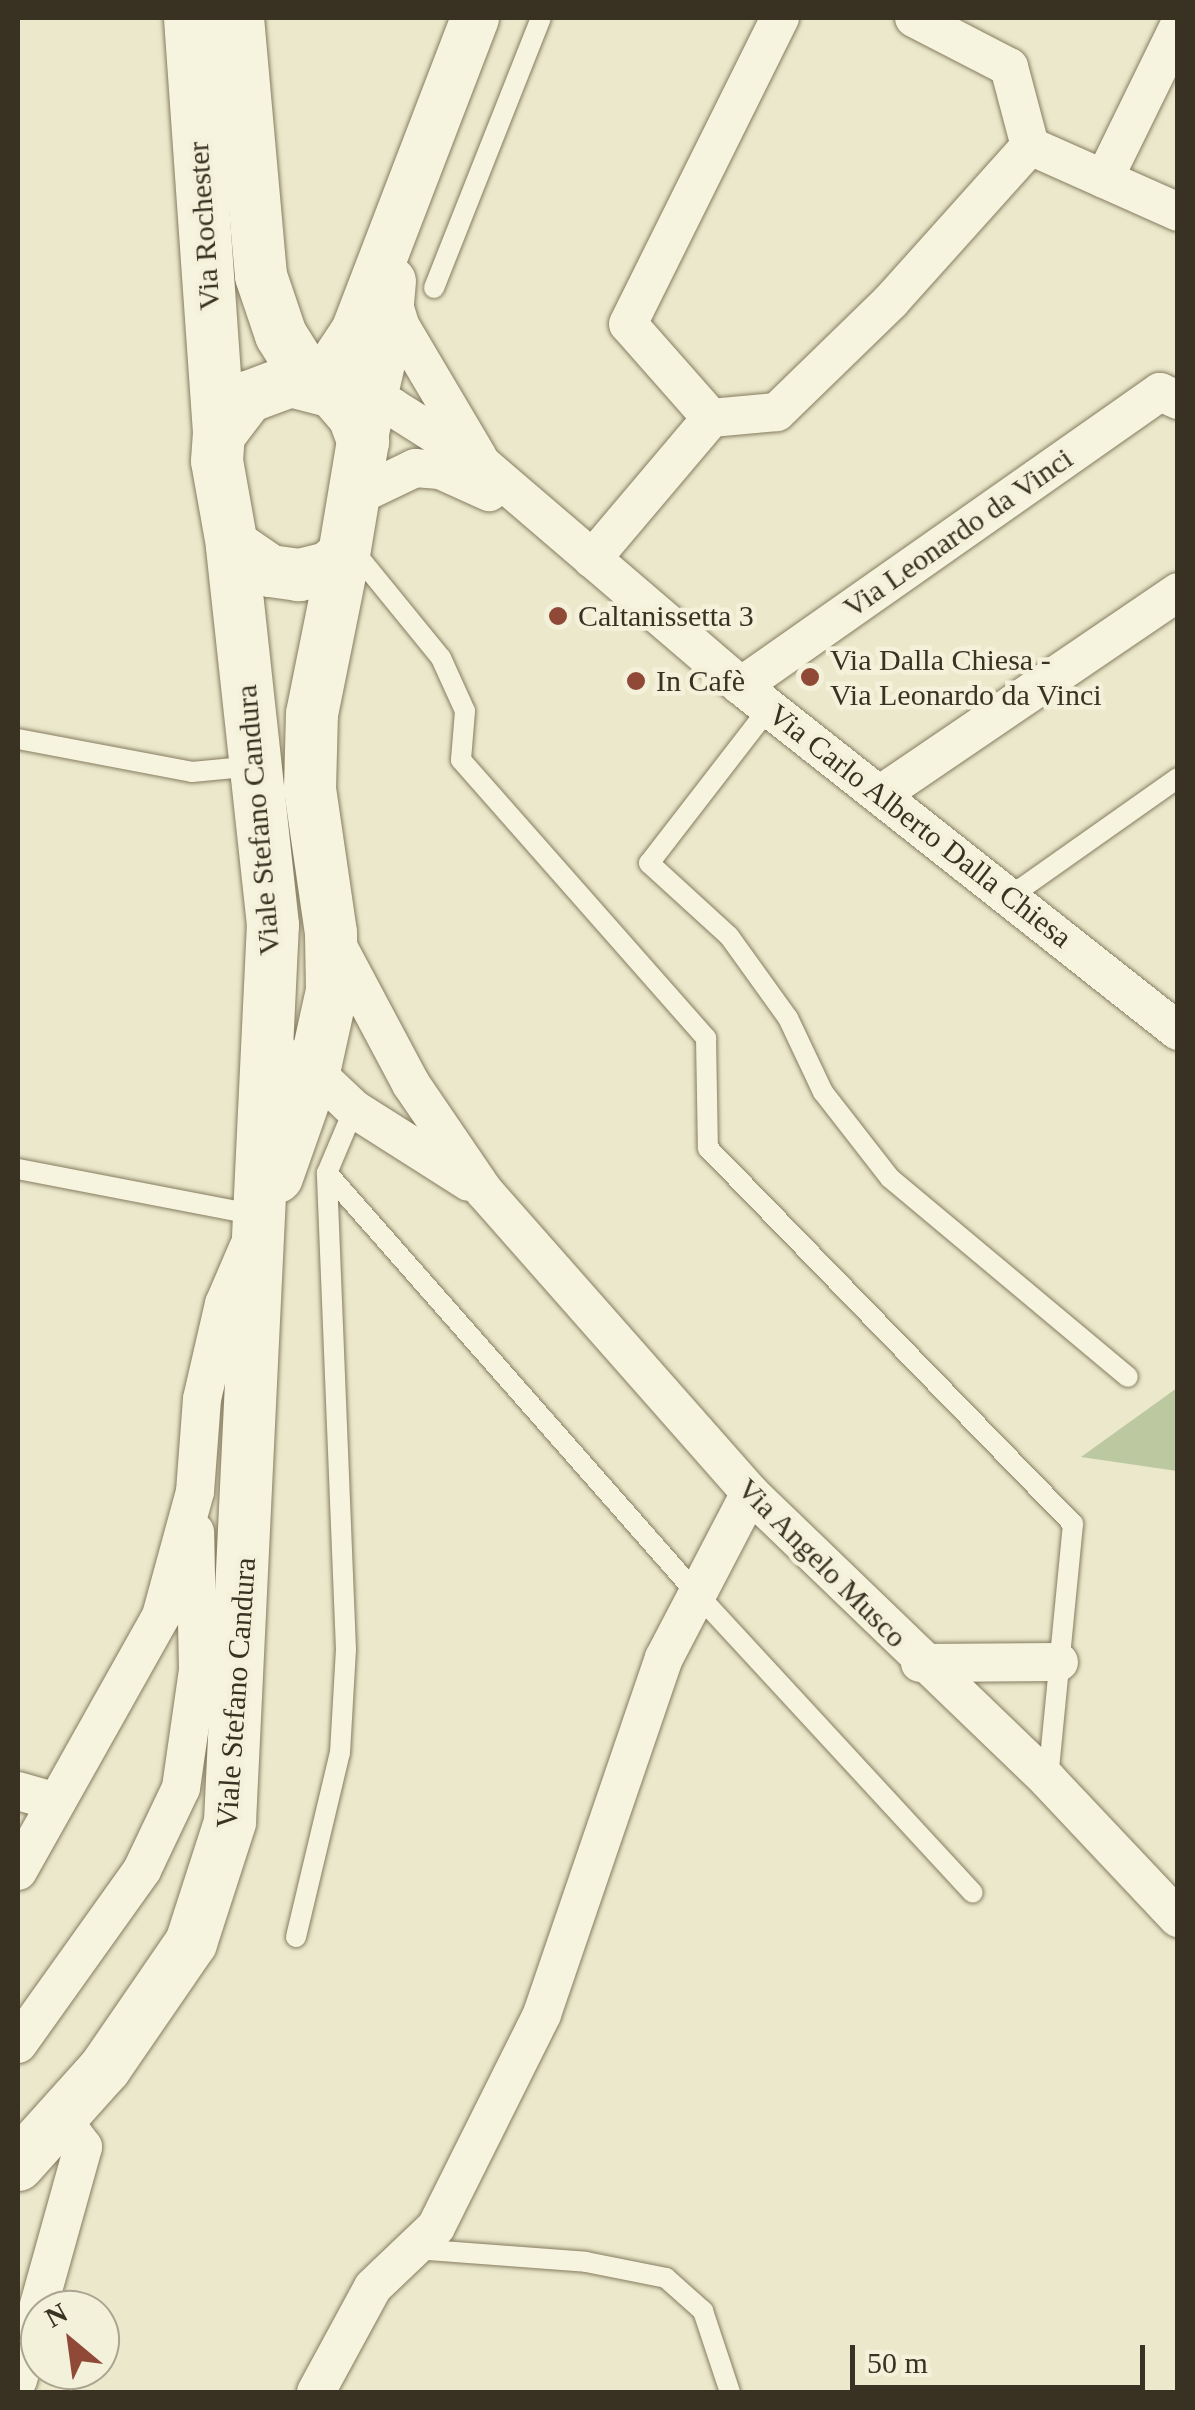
<!DOCTYPE html>
<html>
<head>
<meta charset="utf-8">
<style>
	body { margin:0 }
	#map { position:relative; width:1195px; height:2410px; overflow:hidden; background:#ebe8cb; font-family:Georgia,serif }
	div>[style] { position:absolute }
	[style*='--x'] { left:calc(var(--x)*1px); top:calc(var(--y)*1px); width:calc(var(--w)*1px); rotate:calc(var(--a)*1deg) }
	.green>* { inset:0; background:#bbc8a0 }
	.roads { filter:drop-shadow(0 0 2px #867c61) drop-shadow(0 0 2px #867c61) }
	.service>* { height:20px; margin:-10px; padding:0 10px; transform-origin:10px; border-radius:10px; background:#f6f4de }
	.minor>* { height:38px; margin:-19px; padding:0 19px; transform-origin:19px; border-radius:19px; background:#f6f4de }
	.tertiary>* { height:48px; margin:-24px; padding:0 24px; transform-origin:24px; border-radius:24px; background:#f6f4de }
	.secondary>* { height:52px; margin:-26px; padding:0 26px; transform-origin:26px; border-radius:26px; background:#f6f4de }
	.dots>* { width:28px; height:28px; translate:-50% -50%; box-sizing:border-box; border:5px solid #f3f1da; border-radius:50% }
	span { translate:-50% -50%; white-space:nowrap; text-align:center; line-height:1.15; -webkit-text-stroke:9px #f3f1da; paint-order:stroke }
	.street-label { font-size:30px; color:#393223 }
	.poi-label { font-size:30px; color:#393223 }
	.left { translate:0 -50%; text-align:left }
	.frame { position:absolute; inset:0; border:20px solid #393223; pointer-events:none }
	.north { position:absolute; left:20px; top:2290px; width:100px; height:100px; box-sizing:border-box; background:#f3f1da; border:2px solid #a9a591; border-radius:50%; rotate:331deg; font-size:28px; font-weight:700; line-height:40px; text-align:center; color:#393223 }
	.north::after { content:''; display:block; margin:auto; width:35px; height:45px; background:#904837; clip-path:polygon(50% 0,100% 100%,50% 72%,0 100%) }
	.scale { position:absolute; left:850px; top:2345px; width:295px; height:45px; box-sizing:border-box; border:5px solid #393223; border-top:0; padding-left:12px; font-size:30px; line-height:35px; white-space:nowrap; color:#393223; -webkit-text-stroke:8px #f3f1da; paint-order:stroke }
</style>
</head>
<body>
<div id="map">
	<div class="green">
		<i style="clip-path:polygon(1177px 1388px,1177px 1471px,1081px 1457px)"></i>
	</div>
	<div class="roads">
		<div class="service">
			<i style="--x:434;--y:288;--w:290;--a:-68.4"></i>
			<i style="--x:353;--y:550;--w:139;--a:50.8"></i>
			<i style="--x:441;--y:658;--w:58;--a:65.6"></i>
			<i style="--x:465;--y:711;--w:49;--a:94.7"></i>
			<i style="--x:461;--y:760;--w:371;--a:48.6"></i>
			<i style="--x:706;--y:1038;--w:110;--a:89"></i>
			<i style="--x:708;--y:1148;--w:524;--a:45.85"></i>
			<i style="--x:1073;--y:1524;--w:257;--a:95.6"></i>
			<i style="--x:769;--y:708;--w:196;--a:127.7"></i>
			<i style="--x:649;--y:863;--w:108;--a:42.4"></i>
			<i style="--x:729;--y:936;--w:101;--a:54.3"></i>
			<i style="--x:788;--y:1018;--w:82;--a:64.7"></i>
			<i style="--x:823;--y:1092;--w:109;--a:52.1"></i>
			<i style="--x:890;--y:1178;--w:310;--a:39.9"></i>
			<i style="--x:18;--y:739;--w:177;--a:10.7"></i>
			<i style="--x:192;--y:772;--w:63;--a:-5.4"></i>
			<i style="--x:1012;--y:895;--w:203;--a:-35.2"></i>
			<i style="--x:18;--y:1169;--w:242;--a:10.9"></i>
			<i style="--x:327;--y:1173;--w:562;--a:48.68"></i>
			<i style="--x:698;--y:1595;--w:405;--a:47.3"></i>
			<i style="--x:296;--y:1937;--w:189;--a:-76.6"></i>
			<i style="--x:340;--y:1753;--w:103;--a:-86.7"></i>
			<i style="--x:346;--y:1650;--w:477;--a:-92.3"></i>
			<i style="--x:327;--y:1173;--w:69;--a:-67.1"></i>
			<i style="--x:415;--y:2249;--w:171;--a:4.3"></i>
			<i style="--x:586;--y:2262;--w:82;--a:11.3"></i>
			<i style="--x:666;--y:2278;--w:50;--a:41.7"></i>
			<i style="--x:703;--y:2311;--w:85;--a:71.6"></i>
		</div>
		<div class="minor">
			<i style="--x:914;--y:18;--w:107;--a:27.3"></i>
			<i style="--x:1009;--y:67;--w:82;--a:75.1"></i>
			<i style="--x:1030;--y:146;--w:162;--a:24"></i>
			<i style="--x:1104;--y:179;--w:168;--a:-63.9"></i>
			<i style="--x:391;--y:295;--w:34;--a:73"></i>
			<i style="--x:401;--y:327;--w:151;--a:59.4"></i>
			<i style="--x:345;--y:395;--w:49;--a:14.3"></i>
			<i style="--x:392;--y:407;--w:107;--a:32.3"></i>
			<i style="--x:482;--y:464;--w:341;--a:40.6"></i>
			<i style="--x:741;--y:686;--w:557;--a:38.29"></i>
			<i style="--x:711;--y:418;--w:125;--a:-131.4"></i>
			<i style="--x:628;--y:324;--w:342;--a:-63.6"></i>
			<i style="--x:359;--y:495;--w:62;--a:-25.7"></i>
			<i style="--x:415;--y:468;--w:25;--a:5"></i>
			<i style="--x:440;--y:470;--w:54;--a:24.2"></i>
			<i style="--x:592;--y:559;--w:185;--a:-49.8"></i>
			<i style="--x:711;--y:418;--w:66;--a:-5.2"></i>
			<i style="--x:777;--y:412;--w:159;--a:-44.2"></i>
			<i style="--x:891;--y:301;--w:208;--a:-48.1"></i>
			<i style="--x:741;--y:686;--w:512;--a:-35.06"></i>
			<i style="--x:1160;--y:392;--w:20;--a:24"></i>
			<i style="--x:881;--y:794;--w:359;--a:-34.2"></i>
			<i style="--x:335;--y:941;--w:162;--a:62"></i>
			<i style="--x:411;--y:1084;--w:130;--a:55.7"></i>
			<i style="--x:484;--y:1191;--w:402;--a:48.6"></i>
			<i style="--x:750;--y:1493;--w:414;--a:43.9"></i>
			<i style="--x:1048;--y:1780;--w:190;--a:46.7"></i>
			<i style="--x:300;--y:1058;--w:74;--a:43.4"></i>
			<i style="--x:354;--y:1109;--w:136;--a:32.4"></i>
			<i style="--x:920;--y:1663;--w:139;--a:-0.4"></i>
			<i style="--x:18;--y:1791;--w:40;--a:16"></i>
			<i style="--x:18;--y:1871;--w:292;--a:-60.7"></i>
			<i style="--x:161;--y:1616;--w:129;--a:-74.7"></i>
			<i style="--x:195;--y:1492;--w:93;--a:-85.7"></i>
			<i style="--x:202;--y:1399;--w:98;--a:-77"></i>
			<i style="--x:224;--y:1304;--w:61;--a:-66.8"></i>
			<i style="--x:18;--y:2044;--w:214;--a:-54.5"></i>
			<i style="--x:142;--y:1870;--w:91;--a:-64.6"></i>
			<i style="--x:181;--y:1788;--w:119;--a:-81.8"></i>
			<i style="--x:198;--y:1670;--w:138;--a:-91.2"></i>
			<i style="--x:18;--y:2380;--w:242;--a:-74.4"></i>
			<i style="--x:83;--y:2147;--w:38;--a:-127"></i>
			<i style="--x:316;--y:2392;--w:119;--a:-61.5"></i>
			<i style="--x:373;--y:2287;--w:87;--a:-43.6"></i>
			<i style="--x:436;--y:2227;--w:238;--a:-63.5"></i>
			<i style="--x:542;--y:2014;--w:376;--a:-71.1"></i>
			<i style="--x:664;--y:1658;--w:186;--a:-62.5"></i>
		</div>
		<div class="tertiary">
			<i style="--x:319;--y:385;--w:65;--a:-56.3"></i>
			<i style="--x:355;--y:331;--w:335;--a:-69"></i>
			<i style="--x:363;--y:441;--w:106;--a:-76.9"></i>
			<i style="--x:387;--y:338;--w:57;--a:-85"></i>
		</div>
		<div class="secondary">
			<i style="--x:190;--y:18;--w:418;--a:86"></i>
			<i style="--x:238;--y:18;--w:259;--a:84.9"></i>
			<i style="--x:261;--y:276;--w:62;--a:71.3"></i>
			<i style="--x:281;--y:335;--w:57;--a:58"></i>
			<i style="--x:291;--y:381;--w:43;--a:14.7"></i>
			<i style="--x:333;--y:392;--w:32;--a:49"></i>
			<i style="--x:354;--y:416;--w:27;--a:70"></i>
			<i style="--x:363;--y:441;--w:116;--a:99.5"></i>
			<i style="--x:344;--y:555;--w:21;--a:141"></i>
			<i style="--x:328;--y:568;--w:30;--a:166"></i>
			<i style="--x:299;--y:575;--w:29;--a:-172"></i>
			<i style="--x:270;--y:571;--w:46;--a:-145.6"></i>
			<i style="--x:232;--y:545;--w:85;--a:-100.1"></i>
			<i style="--x:217;--y:461;--w:26;--a:-86"></i>
			<i style="--x:219;--y:435;--w:48;--a:-52.7"></i>
			<i style="--x:248;--y:397;--w:46;--a:-20.4"></i>
			<i style="--x:277;--y:1177;--w:111;--a:-70.6"></i>
			<i style="--x:314;--y:1072;--w:83;--a:-77.5"></i>
			<i style="--x:332;--y:991;--w:58;--a:-91"></i>
			<i style="--x:331;--y:933;--w:146;--a:-98.3"></i>
			<i style="--x:310;--y:789;--w:75;--a:-88.5"></i>
			<i style="--x:312;--y:714;--w:162;--a:-78.6"></i>
			<i style="--x:18;--y:2165;--w:130;--a:-48.1"></i>
			<i style="--x:105;--y:2068;--w:152;--a:-55.5"></i>
			<i style="--x:191;--y:1943;--w:127;--a:-72.1"></i>
			<i style="--x:230;--y:1822;--w:898;--a:-87.26"></i>
			<i style="--x:273;--y:925;--w:382;--a:-96.2"></i>
		</div>
	</div>
	<div class="dots">
		<i style="left:558px;top:616px;background:#904837"></i>
		<i style="left:810px;top:677px;background:#904837"></i>
		<i style="left:636px;top:681px;background:#904837"></i>
	</div>
	<div class="street-label">
		<span style="left:204px;top:226px;rotate:-94deg">Via Rochester</span>
		<span style="left:958px;top:533px;rotate:-35deg">Via Leonardo da Vinci</span>
		<span style="left:258px;top:820px;rotate:-95deg">Viale Stefano Candura</span>
		<span style="left:920px;top:826px;rotate:38deg">Via Carlo Alberto Dalla Chiesa</span>
		<span style="left:822px;top:1563px;rotate:45deg">Via Angelo Musco</span>
		<span style="left:236px;top:1693px;rotate:-86deg">Viale Stefano Candura</span>
	</div>
	<div class="poi-label">
		<span class="left" style="left:578px;top:616px">Caltanissetta 3</span>
		<span class="left" style="left:830px;top:677px">Via Dalla Chiesa -<br>Via Leonardo da Vinci</span>
		<span class="left" style="left:656px;top:681px">In Cafè</span>
	</div>
	<div class="frame"></div>
	<div class="north">N</div>
	<div class="scale">50 m</div>
</div>
</body>
</html>
